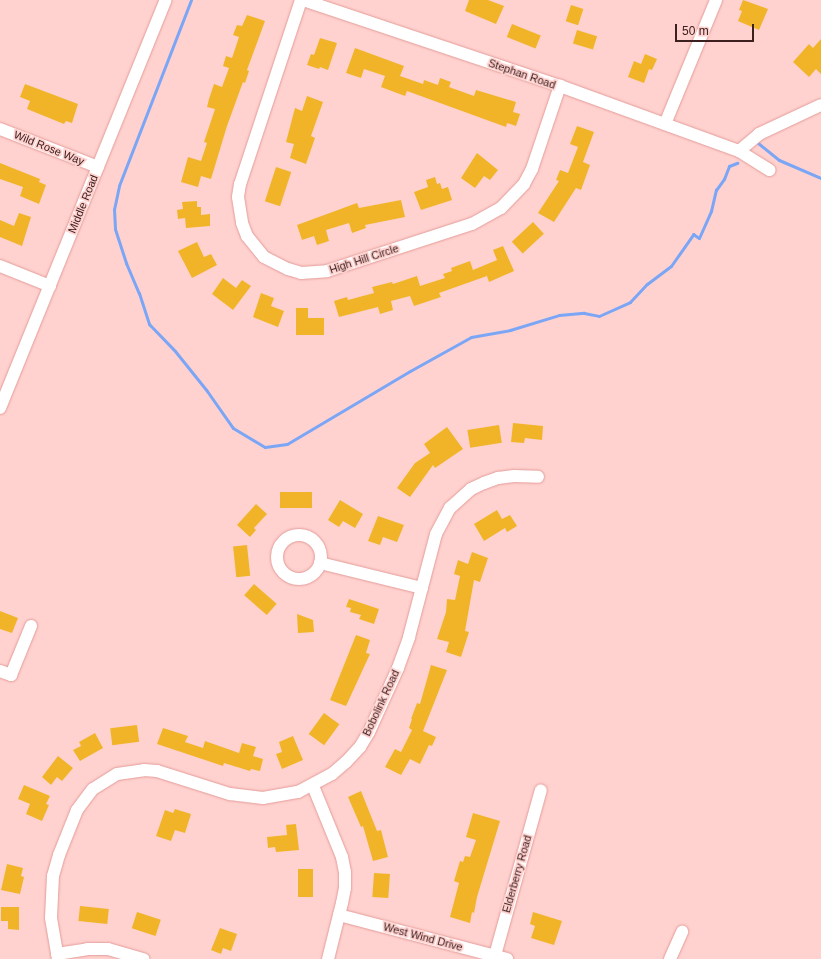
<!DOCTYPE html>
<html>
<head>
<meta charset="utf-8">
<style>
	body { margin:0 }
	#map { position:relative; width:821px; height:959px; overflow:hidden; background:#ffd2cf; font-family:Arial,sans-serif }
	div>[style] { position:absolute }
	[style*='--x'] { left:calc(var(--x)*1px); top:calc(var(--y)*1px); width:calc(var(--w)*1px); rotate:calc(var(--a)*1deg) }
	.stream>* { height:3px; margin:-1.5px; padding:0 1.5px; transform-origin:1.5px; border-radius:1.5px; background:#7ba6f6 }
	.building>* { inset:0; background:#f1b429; transform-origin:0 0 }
	.roads { filter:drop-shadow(0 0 1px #e39c99) drop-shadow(0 0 1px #e39c99) }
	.minor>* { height:12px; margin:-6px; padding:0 6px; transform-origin:6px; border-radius:6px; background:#fff }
	.minor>.ring { margin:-6px; padding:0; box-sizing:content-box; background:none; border:12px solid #fff; border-radius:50% }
	span { translate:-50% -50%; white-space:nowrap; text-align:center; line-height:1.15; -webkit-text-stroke:3.5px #ffd2cf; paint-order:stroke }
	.street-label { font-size:11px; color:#3b201f }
	.scale { position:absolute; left:675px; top:24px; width:79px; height:18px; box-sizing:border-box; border:2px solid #3b201f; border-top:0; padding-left:5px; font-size:12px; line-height:14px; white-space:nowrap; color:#3b201f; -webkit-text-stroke:3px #ffd2cf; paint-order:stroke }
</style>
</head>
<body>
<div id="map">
	<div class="stream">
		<i style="--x:191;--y:0;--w:199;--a:111.2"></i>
		<i style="--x:119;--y:186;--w:24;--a:102"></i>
		<i style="--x:114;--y:209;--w:20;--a:87"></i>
		<i style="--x:115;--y:229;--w:36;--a:72"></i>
		<i style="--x:126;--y:263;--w:33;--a:67"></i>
		<i style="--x:139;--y:293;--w:33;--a:72"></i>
		<i style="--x:149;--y:324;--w:37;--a:46"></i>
		<i style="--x:175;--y:351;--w:51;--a:51.3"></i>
		<i style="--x:207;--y:391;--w:45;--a:54.9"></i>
		<i style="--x:233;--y:428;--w:37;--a:31"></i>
		<i style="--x:265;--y:447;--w:22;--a:-8"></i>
		<i style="--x:287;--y:444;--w:143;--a:-30.7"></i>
		<i style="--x:410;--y:371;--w:70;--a:-29.1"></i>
		<i style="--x:471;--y:337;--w:40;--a:-10"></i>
		<i style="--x:510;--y:330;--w:51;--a:-17"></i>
		<i style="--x:559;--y:315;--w:25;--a:-5"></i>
		<i style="--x:584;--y:313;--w:15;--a:11"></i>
		<i style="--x:599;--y:316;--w:34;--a:-24"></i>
		<i style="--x:630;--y:302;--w:25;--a:-47"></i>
		<i style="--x:647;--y:284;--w:30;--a:-37"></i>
		<i style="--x:671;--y:266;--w:39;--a:-55"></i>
		<i style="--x:693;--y:234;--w:7;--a:34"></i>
		<i style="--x:699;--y:238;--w:30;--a:-66"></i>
		<i style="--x:711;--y:211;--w:22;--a:-77"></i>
		<i style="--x:716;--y:190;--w:14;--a:-54"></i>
		<i style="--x:724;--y:179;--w:14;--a:-69"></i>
		<i style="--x:729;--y:166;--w:9;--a:-21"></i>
		<i style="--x:758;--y:143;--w:27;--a:39"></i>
		<i style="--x:779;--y:160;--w:46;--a:23.2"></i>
	</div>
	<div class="building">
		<i style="clip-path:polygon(469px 0,488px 0,504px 6px,496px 24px,465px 11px)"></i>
		<i style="clip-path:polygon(743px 0,768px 9px,759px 30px,738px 21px,742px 11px,739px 10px)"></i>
		<i style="left:571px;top:5px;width:13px;height:17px;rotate:18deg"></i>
		<i style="clip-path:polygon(247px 15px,265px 21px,247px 70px,249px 71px,245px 83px,243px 82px,227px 126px,211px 179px,201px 176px,198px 187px,181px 182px,188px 157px,201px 161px,207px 143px,204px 142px,215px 109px,207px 107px,209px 99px,214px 84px,222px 87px,229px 68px,223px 66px,226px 56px,232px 58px,239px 37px,233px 35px,237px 25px,242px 26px)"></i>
		<i style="left:512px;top:24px;width:31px;height:14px;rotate:22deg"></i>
		<i style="left:577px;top:30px;width:21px;height:14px;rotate:17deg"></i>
		<i style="clip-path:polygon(320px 38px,337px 43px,328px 70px,320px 67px,319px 69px,307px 65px,311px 54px,314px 55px)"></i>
		<i style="clip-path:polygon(821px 39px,821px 74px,816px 69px,809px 77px,793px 62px,809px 44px,813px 48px)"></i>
		<i style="clip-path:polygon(355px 48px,404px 66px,400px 76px,423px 84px,424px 80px,438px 85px,440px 78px,451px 82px,449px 87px,474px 96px,476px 90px,516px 102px,513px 112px,520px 114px,516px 126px,507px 123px,506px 127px,407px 91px,405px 96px,381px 87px,385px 76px,364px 69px,361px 78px,346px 73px)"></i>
		<i style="clip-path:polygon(645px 54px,657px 59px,652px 70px,649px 69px,644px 83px,628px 77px,634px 61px,641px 64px)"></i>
		<i style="clip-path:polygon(25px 84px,78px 104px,72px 123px,66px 121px,64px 124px,27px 109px,30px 101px,20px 97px)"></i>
		<i style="clip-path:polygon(307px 96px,323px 102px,311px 136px,315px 138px,306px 164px,290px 158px,294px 144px,286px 142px,295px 108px,302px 111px)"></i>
		<i style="clip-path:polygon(577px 126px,594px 132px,583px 162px,590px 165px,581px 190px,576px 188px,554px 222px,538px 213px,559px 181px,556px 180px,560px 170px,568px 173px,578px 147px,570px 144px)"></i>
		<i style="clip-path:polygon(477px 153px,498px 170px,490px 180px,484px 176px,475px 188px,461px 178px)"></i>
		<i style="clip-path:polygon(0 163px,40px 179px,39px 182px,46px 185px,39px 204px,20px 196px,23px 187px,0 179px)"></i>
		<i style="left:276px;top:167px;width:16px;height:36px;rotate:18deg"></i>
		<i style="clip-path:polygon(435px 177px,437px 184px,440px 183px,442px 189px,448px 187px,452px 200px,421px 210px,414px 192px,428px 187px,426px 180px)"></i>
		<i style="clip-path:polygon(401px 200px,405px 217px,365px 225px,366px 228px,352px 233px,349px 223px,326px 230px,329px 241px,317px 245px,314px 236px,302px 240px,297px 225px,357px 203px,359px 208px)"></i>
		<i style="clip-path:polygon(197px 201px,197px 207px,201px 207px,201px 215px,210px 214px,210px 226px,186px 228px,185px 218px,178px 219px,177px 210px,183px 209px,182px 202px)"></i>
		<i style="clip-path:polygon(19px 213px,31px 217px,22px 246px,0 237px,0 220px,14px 226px)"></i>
		<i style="left:533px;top:222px;width:16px;height:29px;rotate:47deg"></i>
		<i style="clip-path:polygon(197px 242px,204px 257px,211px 254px,217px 265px,192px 278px,178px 251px)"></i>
		<i style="clip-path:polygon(503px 246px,514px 271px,489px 282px,487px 276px,439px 293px,441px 297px,414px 306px,410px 296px,391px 301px,393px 310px,380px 314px,378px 307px,339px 317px,334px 301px,347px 297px,348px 300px,374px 293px,372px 287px,392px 282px,393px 284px,417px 276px,420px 286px,445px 278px,443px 274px,452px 271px,451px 268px,470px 261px,473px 270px,497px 260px,493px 250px)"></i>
		<i style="clip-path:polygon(223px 278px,236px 288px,242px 280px,251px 286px,233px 310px,212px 294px)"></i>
		<i style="clip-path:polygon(261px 293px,274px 298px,271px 306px,284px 311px,278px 327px,253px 317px)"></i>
		<i style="clip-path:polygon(296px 308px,308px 308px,308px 318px,324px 318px,324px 335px,296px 335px)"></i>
		<i style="clip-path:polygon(513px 423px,543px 426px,542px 440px,525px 438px,524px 443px,511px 442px)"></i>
		<i style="left:499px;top:425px;width:18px;height:32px;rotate:81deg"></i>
		<i style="clip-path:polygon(447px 427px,463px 449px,435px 468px,433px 465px,410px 497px,397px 488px,415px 463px,430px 453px,424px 444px)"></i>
		<i style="left:280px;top:492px;width:32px;height:16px"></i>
		<i style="clip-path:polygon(340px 500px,363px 514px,355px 528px,343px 521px,339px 527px,328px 520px)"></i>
		<i style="clip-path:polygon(256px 504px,267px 514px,254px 528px,256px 530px,250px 537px,237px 525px)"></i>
		<i style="clip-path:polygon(497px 510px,502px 519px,510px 515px,517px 526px,507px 532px,505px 528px,484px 541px,474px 524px)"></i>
		<i style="clip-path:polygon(378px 516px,404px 525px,397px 542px,383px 537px,380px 545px,368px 541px)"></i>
		<i style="left:247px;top:545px;width:31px;height:14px;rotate:84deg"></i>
		<i style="clip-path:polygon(472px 552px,488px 558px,480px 582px,474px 580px,465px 631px,469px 632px,461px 657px,446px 652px,449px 642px,437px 639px,446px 612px,447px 599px,455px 600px,460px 576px,454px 574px,458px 560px,468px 564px)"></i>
		<i style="left:254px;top:584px;width:30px;height:15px;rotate:41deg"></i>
		<i style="clip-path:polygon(349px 599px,379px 609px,374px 624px,359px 619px,361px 615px,350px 612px,351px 608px,346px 607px)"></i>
		<i style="clip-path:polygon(0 611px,18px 618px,12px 633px,0 629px)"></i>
		<i style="clip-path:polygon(297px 614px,313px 620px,314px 632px,298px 633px)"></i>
		<i style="clip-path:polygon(356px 635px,370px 640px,366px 653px,370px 654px,346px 706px,330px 700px)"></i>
		<i style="clip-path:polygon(431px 665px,447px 670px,423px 731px,436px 737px,432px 746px,429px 745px,420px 764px,410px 759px,401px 775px,385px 767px,395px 749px,401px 752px,412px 730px,409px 728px,412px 719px,411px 719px,417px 703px,420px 704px)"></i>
		<i style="left:324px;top:713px;width:19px;height:26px;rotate:36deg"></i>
		<i style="left:137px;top:725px;width:17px;height:27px;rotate:83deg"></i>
		<i style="clip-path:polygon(163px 728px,188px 736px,185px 742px,203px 748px,205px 741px,239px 753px,242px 743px,256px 747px,253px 756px,263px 759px,260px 771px,251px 769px,250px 771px,224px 763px,223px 766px,157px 744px)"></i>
		<i style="clip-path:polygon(95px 733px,103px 748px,80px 761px,73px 750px,81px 746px,79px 742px)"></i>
		<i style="clip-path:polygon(293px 736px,303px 760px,282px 769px,276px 754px,282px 752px,279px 742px)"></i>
		<i style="clip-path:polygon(58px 756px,73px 768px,62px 781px,57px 777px,51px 785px,42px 777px)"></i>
		<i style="clip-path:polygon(24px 785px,50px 796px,46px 804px,49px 805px,42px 821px,26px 814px,30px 804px,18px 799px)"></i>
		<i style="clip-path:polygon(361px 791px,377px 831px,381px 830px,388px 857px,373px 861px,363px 826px,361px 827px,348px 797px)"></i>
		<i style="clip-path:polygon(175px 809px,191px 814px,185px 833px,175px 830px,171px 841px,156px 836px,165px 810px,173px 813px)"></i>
		<i style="clip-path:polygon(473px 813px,500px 821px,477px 897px,474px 913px,472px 912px,470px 923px,450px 917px,459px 883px,454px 881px,460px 861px,463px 862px,465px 856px,470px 857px,476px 840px,466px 837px)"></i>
		<i style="clip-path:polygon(296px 824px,299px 850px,276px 852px,275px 847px,268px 848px,267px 837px,287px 835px,286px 825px)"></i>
		<i style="clip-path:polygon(7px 864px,23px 868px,21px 876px,24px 877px,20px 894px,1px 890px)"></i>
		<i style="left:298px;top:869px;width:15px;height:28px"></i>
		<i style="left:374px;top:873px;width:16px;height:24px;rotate:4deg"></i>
		<i style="left:80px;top:906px;width:29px;height:15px;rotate:6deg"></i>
		<i style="clip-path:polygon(1px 907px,19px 907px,19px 930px,8px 929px,8px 921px,1px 921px)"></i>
		<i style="left:137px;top:912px;width:25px;height:17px;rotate:18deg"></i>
		<i style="clip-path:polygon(533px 912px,562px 921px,554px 945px,531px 938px,535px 926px,530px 924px)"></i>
		<i style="clip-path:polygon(220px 928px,237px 934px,231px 951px,223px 948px,221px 954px,211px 950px)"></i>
	</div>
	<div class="roads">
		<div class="minor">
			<i style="--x:301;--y:0;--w:194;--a:108.3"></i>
			<i style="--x:240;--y:184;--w:13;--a:99"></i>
			<i style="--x:238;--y:197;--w:26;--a:81"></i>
			<i style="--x:242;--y:223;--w:14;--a:69"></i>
			<i style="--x:247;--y:236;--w:27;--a:51"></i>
			<i style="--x:264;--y:257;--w:27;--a:27"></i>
			<i style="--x:288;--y:269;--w:14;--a:17"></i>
			<i style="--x:301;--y:273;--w:26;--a:-4"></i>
			<i style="--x:327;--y:271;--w:152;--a:-18"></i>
			<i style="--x:472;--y:224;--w:33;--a:-29"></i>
			<i style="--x:501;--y:208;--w:33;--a:-46"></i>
			<i style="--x:524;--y:184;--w:17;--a:-62"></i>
			<i style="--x:532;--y:169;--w:88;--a:-71.4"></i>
			<i style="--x:303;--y:0;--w:271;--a:18.5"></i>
			<i style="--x:560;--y:86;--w:190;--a:20"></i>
			<i style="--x:739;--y:151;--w:36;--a:32"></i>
			<i style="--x:665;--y:124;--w:134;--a:-67.6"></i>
			<i style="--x:0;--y:129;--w:105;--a:21.2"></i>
			<i style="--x:739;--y:151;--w:26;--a:-40"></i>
			<i style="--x:759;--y:134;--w:68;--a:-25.1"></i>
			<i style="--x:0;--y:266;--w:54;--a:21.8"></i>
			<i style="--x:0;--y:408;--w:440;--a:-67.9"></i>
			<i class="ring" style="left:277px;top:535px;width:32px;height:32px"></i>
			<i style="--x:320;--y:563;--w:105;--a:13.8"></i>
			<i style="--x:0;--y:671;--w:12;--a:20"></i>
			<i style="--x:11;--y:675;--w:53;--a:-67.8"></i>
			<i style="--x:313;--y:786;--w:77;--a:67.8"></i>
			<i style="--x:342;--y:857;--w:15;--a:79"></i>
			<i style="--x:345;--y:872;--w:16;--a:90"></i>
			<i style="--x:345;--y:888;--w:15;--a:101"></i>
			<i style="--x:342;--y:903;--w:58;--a:104"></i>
			<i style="--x:339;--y:915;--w:174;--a:14.7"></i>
			<i style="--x:57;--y:954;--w:30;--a:-9"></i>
			<i style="--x:87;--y:949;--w:21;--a:0"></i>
			<i style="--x:108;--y:949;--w:37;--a:16"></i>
			<i style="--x:58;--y:959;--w:42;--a:-99.7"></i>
			<i style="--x:51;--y:918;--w:42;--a:-87.3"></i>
			<i style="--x:53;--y:876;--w:22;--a:-74"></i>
			<i style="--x:59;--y:855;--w:48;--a:-68.2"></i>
			<i style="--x:77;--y:810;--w:26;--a:-53"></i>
			<i style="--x:93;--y:789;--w:28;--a:-32"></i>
			<i style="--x:117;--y:774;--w:27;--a:-8"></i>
			<i style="--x:144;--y:770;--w:13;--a:4"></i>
			<i style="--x:157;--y:771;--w:77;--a:17.5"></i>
			<i style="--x:230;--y:794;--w:33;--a:7"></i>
			<i style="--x:263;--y:798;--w:36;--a:-10"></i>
			<i style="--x:298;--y:792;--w:38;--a:-28"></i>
			<i style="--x:332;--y:774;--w:18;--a:-41"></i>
			<i style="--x:346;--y:762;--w:21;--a:-47"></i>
			<i style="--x:360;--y:747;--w:17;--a:-59"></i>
			<i style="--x:369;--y:732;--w:70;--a:-65.6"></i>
			<i style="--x:398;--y:668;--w:33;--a:-70"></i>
			<i style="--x:409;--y:637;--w:106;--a:-75.3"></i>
			<i style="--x:436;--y:534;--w:30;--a:-62"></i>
			<i style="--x:450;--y:508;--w:28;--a:-42"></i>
			<i style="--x:471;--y:489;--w:14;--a:-25"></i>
			<i style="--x:484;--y:483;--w:15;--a:-20"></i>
			<i style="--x:498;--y:478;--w:16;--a:-7"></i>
			<i style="--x:514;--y:476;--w:24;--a:2"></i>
			<i style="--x:494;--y:959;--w:175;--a:-74.5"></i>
			<i style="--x:670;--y:959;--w:30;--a:-66"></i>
		</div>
	</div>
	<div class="street-label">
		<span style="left:522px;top:74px;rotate:19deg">Stephan Road</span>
		<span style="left:49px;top:148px;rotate:22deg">Wild Rose Way</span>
		<span style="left:83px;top:204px;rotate:-68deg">Middle Road</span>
		<span style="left:364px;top:259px;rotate:-18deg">High Hill Circle</span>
		<span style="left:381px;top:703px;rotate:-65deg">Bobolink Road</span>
		<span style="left:517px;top:874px;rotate:-74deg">Elderberry Road</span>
		<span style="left:423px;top:937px;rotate:15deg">West Wind Drive</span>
	</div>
	<div class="scale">50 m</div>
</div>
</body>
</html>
